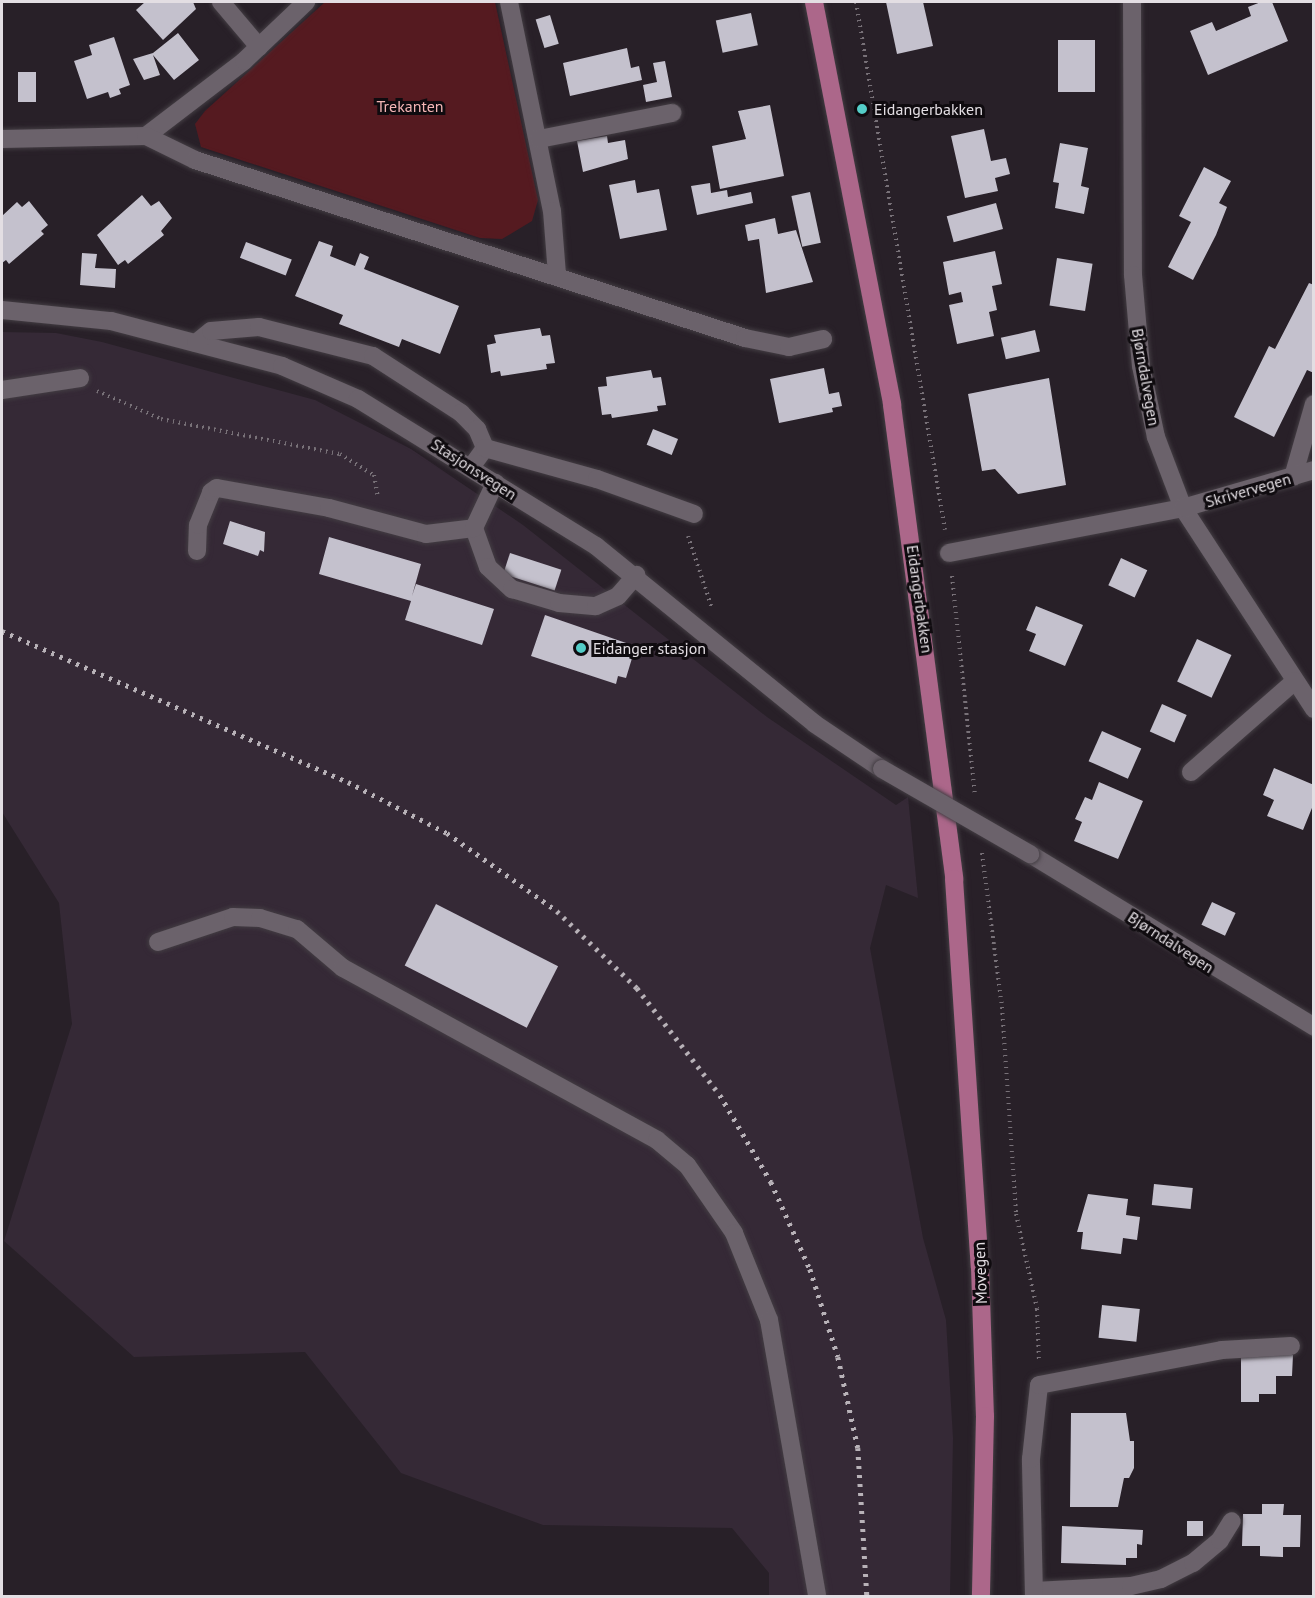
<!DOCTYPE html>
<html>
<head>
<meta charset="utf-8">
<style>
	body { margin:0 }
	#map { position:relative; width:1315px; height:1598px; overflow:hidden; background:#282028; font-family:"PT Sans",sans-serif }
	div>[style] { position:absolute }
	[style*='--x'] { left:calc(var(--x)*1px); top:calc(var(--y)*1px); width:calc(var(--w)*1px); rotate:calc(var(--a)*1deg) }
	.built>* { inset:0; background:#352936 }
	.green>* { inset:0; background:#551a20 }
	.building>* { inset:0; background:#c4c1cd; transform-origin:0 0 }
	.path>* { height:4px; margin-top:-2px; transform-origin:0; background:repeating-linear-gradient(90deg,#787178 0 1.5px,transparent 0 6px) }
	.roads { filter:drop-shadow(0 0 2px #433d43) drop-shadow(0 0 2px #433d43) }
	.minor>* { height:18px; margin:-9px; padding:0 9px; transform-origin:9px; border-radius:9px; background:#6b626b }
	.major>* { height:18px; margin:-9px; padding:0 9px; transform-origin:9px; border-radius:9px; background:#ac678a }
	.rail>* { height:4.5px; margin-top:-2.25px; transform-origin:0; background:repeating-linear-gradient(90deg,#b8b2b8 0 3px,transparent 0 9px) }
	.bridges { filter:drop-shadow(0 0 2px #433d43) drop-shadow(0 0 2px #433d43) }
	.minor-bridge>* { height:18px; margin:-9px; padding:0 9px; transform-origin:9px; border-radius:9px; background:#6b626b }
	.dots>* { width:16px; height:16px; translate:-50% -50%; box-sizing:border-box; border:3px solid #0f0b0f; border-radius:50% }
	span { translate:-50% -50%; white-space:nowrap; text-align:center; line-height:1.15; -webkit-text-stroke:6px #0f0b0f; paint-order:stroke }
	.park-label { font-size:16px; color:#f4b5b5 }
	.poi-label { font-size:16px; color:#e3dee3 }
	.left { translate:0 -50%; text-align:left }
	.street-label { font-size:16px; color:#e3dee3 }
	.frame { position:absolute; inset:0; border:3px solid #e3dee3; pointer-events:none }
</style>
</head>
<body>
<div id="map">
	<div class="built">
		<i style="clip-path:polygon(2px 332px,56px 333px,102px 342px,315px 400px,411px 449px,523px 525px,767px 717px,896px 805px,908px 797px,918px 898px,886px 885px,870px 948px,923px 1238px,946px 1320px,953px 1438px,950px 1596px,769px 1596px,769px 1573px,732px 1528px,543px 1525px,401px 1473px,305px 1352px,134px 1357px,4px 1241px,72px 1024px,59px 903px,2px 812px)"></i>
	</div>
	<div class="green">
		<i style="clip-path:polygon(325px 2px,495px 2px,538px 200px,532px 221px,502px 239px,480px 238px,201px 147px,195px 124px,205px 111px)"></i>
	</div>
	<div class="building">
		<i style="clip-path:polygon(145px 2px,193px 2px,196px 9px,163px 40px,136px 10px)"></i>
		<i style="clip-path:polygon(886px 2px,923px 2px,933px 46px,897px 54px)"></i>
		<i style="clip-path:polygon(1261px 2px,1272px 2px,1288px 41px,1208px 75px,1190px 31px,1212px 22px,1216px 31px,1251px 16px,1248px 7px)"></i>
		<i style="left:751px;top:13px;width:33px;height:36px;rotate:78deg"></i>
		<i style="left:550px;top:15px;width:30px;height:15px;rotate:73deg"></i>
		<i style="clip-path:polygon(178px 33px,199px 60px,174px 80px,153px 55px,160px 75px,144px 80px,133px 59px,153px 53px)"></i>
		<i style="clip-path:polygon(114px 37px,130px 85px,119px 89px,121px 94px,110px 98px,108px 92px,87px 99px,74px 61px,92px 55px,89px 45px)"></i>
		<i style="left:1058px;top:40px;width:37px;height:52px"></i>
		<i style="clip-path:polygon(627px 48px,631px 68px,639px 66px,642px 80px,570px 96px,563px 63px)"></i>
		<i style="clip-path:polygon(665px 61px,672px 97px,646px 102px,643px 85px,657px 82px,653px 63px)"></i>
		<i style="left:18px;top:72px;width:18px;height:30px"></i>
		<i style="clip-path:polygon(770px 105px,784px 176px,720px 189px,712px 146px,746px 139px,738px 111px)"></i>
		<i style="clip-path:polygon(984px 129px,991px 161px,1006px 158px,1010px 174px,995px 178px,998px 191px,965px 198px,951px 136px)"></i>
		<i style="clip-path:polygon(607px 136px,608px 143px,625px 140px,628px 159px,583px 172px,577px 141px)"></i>
		<i style="clip-path:polygon(1060px 143px,1088px 148px,1081px 186px,1089px 188px,1084px 214px,1055px 208px,1059px 183px,1053px 182px)"></i>
		<i style="clip-path:polygon(1204px 167px,1231px 181px,1219px 203px,1227px 207px,1216px 235px,1193px 280px,1168px 267px,1191px 222px,1179px 216px)"></i>
		<i style="clip-path:polygon(635px 180px,637px 193px,659px 189px,667px 230px,620px 239px,609px 185px)"></i>
		<i style="clip-path:polygon(710px 183px,711px 193px,727px 190px,728px 197px,751px 192px,753px 203px,697px 215px,691px 186px)"></i>
		<i style="left:810px;top:192px;width:52px;height:19px;rotate:78deg"></i>
		<i style="clip-path:polygon(142px 195px,151px 206px,159px 201px,172px 218px,161px 231px,164px 235px,128px 264px,125px 260px,118px 265px,97px 235px)"></i>
		<i style="clip-path:polygon(29px 201px,48px 225px,41px 231px,44px 234px,9px 264px,6px 260px,2px 263px,2px 216px,17px 202px,22px 207px)"></i>
		<i style="left:996px;top:203px;width:27px;height:51px;rotate:75deg"></i>
		<i style="clip-path:polygon(775px 218px,778px 234px,796px 230px,813px 282px,766px 293px,759px 239px,748px 241px,745px 225px)"></i>
		<i style="clip-path:polygon(319px 241px,333px 246px,330px 256px,355px 266px,360px 253px,369px 257px,364px 269px,459px 306px,440px 354px,402px 339px,399px 347px,339px 324px,343px 315px,295px 296px)"></i>
		<i style="left:246px;top:242px;width:49px;height:17px;rotate:21deg"></i>
		<i style="clip-path:polygon(995px 251px,1002px 284px,992px 286px,997px 310px,989px 312px,994px 336px,957px 344px,949px 305px,963px 302px,961px 292px,949px 295px,943px 262px)"></i>
		<i style="clip-path:polygon(82px 253px,97px 254px,95px 268px,116px 269px,115px 288px,80px 285px)"></i>
		<i style="left:1057px;top:258px;width:36px;height:48px;rotate:9deg"></i>
		<i style="clip-path:polygon(1309px 283px,1314px 285px,1314px 373px,1307px 370px,1274px 437px,1234px 417px,1269px 346px,1275px 349px)"></i>
		<i style="clip-path:polygon(540px 328px,542px 336px,550px 335px,555px 363px,546px 364px,547px 369px,501px 376px,500px 371px,491px 373px,487px 345px,496px 343px,494px 335px)"></i>
		<i style="left:1035px;top:330px;width:22px;height:35px;rotate:77deg"></i>
		<i style="clip-path:polygon(824px 368px,829px 394px,839px 392px,842px 406px,832px 408px,833px 412px,779px 423px,770px 379px)"></i>
		<i style="clip-path:polygon(651px 370px,653px 378px,661px 377px,666px 405px,657px 406px,658px 411px,612px 418px,611px 414px,602px 415px,598px 387px,607px 386px,606px 377px)"></i>
		<i style="clip-path:polygon(1049px 378px,1066px 485px,1018px 494px,995px 469px,982px 471px,968px 394px)"></i>
		<i style="left:653px;top:429px;width:27px;height:17px;rotate:22deg"></i>
		<i style="clip-path:polygon(230px 521px,265px 532px,264px 552px,260px 550px,258px 556px,223px 544px)"></i>
		<i style="clip-path:polygon(329px 537px,421px 564px,412px 596px,416px 584px,494px 609px,482px 645px,405px 620px,411px 601px,319px 574px)"></i>
		<i style="left:510px;top:553px;width:54px;height:22px;rotate:18deg"></i>
		<i style="left:1121px;top:558px;width:29px;height:30px;rotate:25deg"></i>
		<i style="clip-path:polygon(1036px 606px,1083px 625px,1065px 666px,1029px 651px,1036px 634px,1026px 630px)"></i>
		<i style="clip-path:polygon(545px 615px,629px 644px,626px 652px,633px 655px,626px 678px,618px 676px,616px 684px,531px 656px)"></i>
		<i style="left:1197px;top:639px;width:38px;height:47px;rotate:25deg"></i>
		<i style="left:1162px;top:704px;width:27px;height:30px;rotate:24deg"></i>
		<i style="left:1102px;top:731px;width:43px;height:33px;rotate:24deg"></i>
		<i style="clip-path:polygon(1274px 768px,1314px 785px,1314px 803px,1303px 830px,1267px 816px,1274px 800px,1263px 795px)"></i>
		<i style="clip-path:polygon(1099px 782px,1143px 801px,1118px 859px,1074px 841px,1082px 822px,1075px 819px,1085px 797px,1092px 800px)"></i>
		<i style="left:1212px;top:902px;width:26px;height:25px;rotate:25deg"></i>
		<i style="left:436px;top:904px;width:137px;height:69px;rotate:27deg"></i>
		<i style="left:1154px;top:1184px;width:39px;height:21px;rotate:6deg"></i>
		<i style="clip-path:polygon(1088px 1194px,1128px 1199px,1126px 1215px,1140px 1217px,1137px 1240px,1123px 1238px,1121px 1254px,1081px 1249px,1083px 1232px,1077px 1232px)"></i>
		<i style="left:1102px;top:1305px;width:38px;height:33px;rotate:6deg"></i>
		<i style="clip-path:polygon(1241px 1355px,1293px 1355px,1292px 1376px,1276px 1376px,1276px 1394px,1259px 1394px,1259px 1402px,1241px 1402px)"></i>
		<i style="clip-path:polygon(1071px 1413px,1126px 1413px,1130px 1441px,1134px 1441px,1134px 1468px,1129px 1478px,1124px 1478px,1118px 1507px,1070px 1507px)"></i>
		<i style="clip-path:polygon(1262px 1504px,1284px 1504px,1283px 1515px,1301px 1515px,1300px 1547px,1283px 1547px,1283px 1557px,1260px 1556px,1260px 1546px,1242px 1546px,1243px 1514px,1262px 1514px)"></i>
		<i style="left:1203px;top:1521px;width:15px;height:16px;rotate:90deg"></i>
		<i style="clip-path:polygon(1062px 1526px,1143px 1530px,1142px 1545px,1137px 1544px,1137px 1558px,1126px 1558px,1126px 1565px,1061px 1563px)"></i>
	</div>
	<div class="path">
		<i style="--x:856;--y:2;--w:535;--a:80.43"></i>
		<i style="--x:97;--y:391;--w:70;--a:23.6"></i>
		<i style="--x:161;--y:419;--w:182;--a:11.1"></i>
		<i style="--x:340;--y:454;--w:40;--a:32"></i>
		<i style="--x:374;--y:475;--w:23;--a:80"></i>
		<i style="--x:688;--y:536;--w:76;--a:71.6"></i>
		<i style="--x:952;--y:576;--w:220;--a:84"></i>
		<i style="--x:982;--y:853;--w:155;--a:82.6"></i>
		<i style="--x:1002;--y:1007;--w:207;--a:86.1"></i>
		<i style="--x:1016;--y:1214;--w:97;--a:77.5"></i>
		<i style="--x:1037;--y:1309;--w:52;--a:87.8"></i>
	</div>
	<div class="roads">
		<div class="minor">
			<i style="--x:221;--y:2;--w:59;--a:49.8"></i>
			<i style="--x:509;--y:2;--w:213;--a:78.4"></i>
			<i style="--x:552;--y:211;--w:63;--a:85.5"></i>
			<i style="--x:1132;--y:2;--w:273;--a:89.8"></i>
			<i style="--x:1133;--y:275;--w:91;--a:85"></i>
			<i style="--x:1141;--y:366;--w:73;--a:78.1"></i>
			<i style="--x:1156;--y:437;--w:76;--a:69.2"></i>
			<i style="--x:1183;--y:508;--w:240;--a:56.9"></i>
			<i style="--x:146;--y:136;--w:123;--a:-37.4"></i>
			<i style="--x:244;--y:61;--w:86;--a:-43.6"></i>
			<i style="--x:2;--y:139;--w:144;--a:-1.2"></i>
			<i style="--x:146;--y:136;--w:55;--a:26.1"></i>
			<i style="--x:195;--y:160;--w:578;--a:17.93"></i>
			<i style="--x:745;--y:338;--w:45;--a:11.6"></i>
			<i style="--x:789;--y:347;--w:35;--a:-13"></i>
			<i style="--x:539;--y:139;--w:136;--a:-11.1"></i>
			<i style="--x:2;--y:310;--w:110;--a:5.8"></i>
			<i style="--x:111;--y:321;--w:177;--a:14.7"></i>
			<i style="--x:282;--y:366;--w:83;--a:23.5"></i>
			<i style="--x:358;--y:399;--w:280;--a:31.7"></i>
			<i style="--x:596;--y:546;--w:282;--a:39.1"></i>
			<i style="--x:815;--y:724;--w:81;--a:33.9"></i>
			<i style="--x:196;--y:343;--w:19;--a:-39"></i>
			<i style="--x:211;--y:331;--w:48;--a:-4.8"></i>
			<i style="--x:259;--y:327;--w:118;--a:14.3"></i>
			<i style="--x:373;--y:356;--w:105;--a:32.9"></i>
			<i style="--x:461;--y:413;--w:23;--a:45"></i>
			<i style="--x:477;--y:429;--w:21;--a:67"></i>
			<i style="--x:485;--y:448;--w:24;--a:126"></i>
			<i style="--x:2;--y:390;--w:79;--a:-8.7"></i>
			<i style="--x:485;--y:448;--w:116;--a:15.5"></i>
			<i style="--x:597;--y:479;--w:103;--a:19.8"></i>
			<i style="--x:1293;--y:477;--w:76;--a:-74"></i>
			<i style="--x:474;--y:528;--w:41;--a:70.3"></i>
			<i style="--x:488;--y:567;--w:33;--a:43"></i>
			<i style="--x:512;--y:589;--w:49;--a:16.6"></i>
			<i style="--x:559;--y:603;--w:37;--a:5"></i>
			<i style="--x:596;--y:606;--w:24;--a:-24"></i>
			<i style="--x:618;--y:596;--w:28;--a:-49"></i>
			<i style="--x:197;--y:551;--w:26;--a:-88"></i>
			<i style="--x:198;--y:525;--w:35;--a:-68"></i>
			<i style="--x:211;--y:492;--w:7;--a:-34"></i>
			<i style="--x:217;--y:488;--w:114;--a:10.1"></i>
			<i style="--x:329;--y:508;--w:100;--a:15"></i>
			<i style="--x:426;--y:534;--w:48;--a:-7.1"></i>
			<i style="--x:474;--y:528;--w:50;--a:-65"></i>
			<i style="--x:949;--y:553;--w:238;--a:-10.9"></i>
			<i style="--x:1183;--y:508;--w:136;--a:-16.2"></i>
			<i style="--x:1191;--y:772;--w:138;--a:-41.2"></i>
			<i style="--x:1030;--y:854;--w:333;--a:31.3"></i>
			<i style="--x:158;--y:942;--w:79;--a:-18.4"></i>
			<i style="--x:233;--y:917;--w:27;--a:2"></i>
			<i style="--x:260;--y:918;--w:39;--a:17"></i>
			<i style="--x:297;--y:929;--w:60;--a:40.3"></i>
			<i style="--x:343;--y:968;--w:358;--a:28.7"></i>
			<i style="--x:657;--y:1140;--w:39;--a:40"></i>
			<i style="--x:687;--y:1165;--w:83;--a:55.3"></i>
			<i style="--x:734;--y:1233;--w:94;--a:68.1"></i>
			<i style="--x:769;--y:1320;--w:280;--a:80.1"></i>
			<i style="--x:1034;--y:1591;--w:97;--a:-3"></i>
			<i style="--x:1131;--y:1586;--w:31;--a:-13"></i>
			<i style="--x:1161;--y:1579;--w:36;--a:-27"></i>
			<i style="--x:1193;--y:1563;--w:35;--a:-40"></i>
			<i style="--x:1220;--y:1540;--w:22;--a:-58"></i>
			<i style="--x:1034;--y:1596;--w:137;--a:-91.3"></i>
			<i style="--x:1031;--y:1459;--w:74;--a:-83.8"></i>
			<i style="--x:1039;--y:1385;--w:186;--a:-10.8"></i>
			<i style="--x:1222;--y:1350;--w:69;--a:-3.3"></i>
		</div>
		<div class="major">
			<i style="--x:814;--y:2;--w:410;--a:79"></i>
			<i style="--x:892;--y:405;--w:478;--a:82.5"></i>
			<i style="--x:954;--y:879;--w:389;--a:86.2"></i>
			<i style="--x:980;--y:1267;--w:149;--a:88.1"></i>
			<i style="--x:985;--y:1416;--w:180;--a:91.3"></i>
		</div>
	</div>
	<div class="rail">
		<i style="--x:2;--y:631;--w:378;--a:23.6"></i>
		<i style="--x:348;--y:782;--w:111;--a:27.3"></i>
		<i style="--x:447;--y:833;--w:135;--a:35.3"></i>
		<i style="--x:557;--y:911;--w:111;--a:43.9"></i>
		<i style="--x:637;--y:988;--w:135;--a:52.2"></i>
		<i style="--x:720;--y:1095;--w:101;--a:59.6"></i>
		<i style="--x:771;--y:1182;--w:95;--a:65.9"></i>
		<i style="--x:810;--y:1269;--w:92;--a:72.3"></i>
		<i style="--x:838;--y:1357;--w:93;--a:77.6"></i>
		<i style="--x:858;--y:1448;--w:148;--a:86.5"></i>
	</div>
	<div class="bridges">
		<div class="minor-bridge">
			<i style="--x:882;--y:769;--w:171;--a:29.9"></i>
		</div>
	</div>
	<div class="dots">
		<i style="left:862px;top:109px;background:#54cdc8"></i>
		<i style="left:581px;top:648px;background:#54cdc8"></i>
	</div>
	<div class="park-label">
		<span style="left:410px;top:106px">Trekanten</span>
	</div>
	<div class="poi-label">
		<span class="left" style="left:874px;top:109px">Eidangerbakken</span>
		<span class="left" style="left:593px;top:648px">Eidanger stasjon</span>
	</div>
	<div class="street-label">
		<span style="left:1146px;top:377px;rotate:80deg">Bjørndalvegen</span>
		<span style="left:474px;top:469px;rotate:33deg">Stasjonsvegen</span>
		<span style="left:1248px;top:490px;rotate:-16deg">Skrivervegen</span>
		<span style="left:920px;top:599px;rotate:82deg">Eidangerbakken</span>
		<span style="left:1171px;top:942px;rotate:33deg">Bjørndalvegen</span>
		<span style="left:980px;top:1273px;rotate:-92deg">Movegen</span>
	</div>
	<div class="frame"></div>
</div>
</body>
</html>
